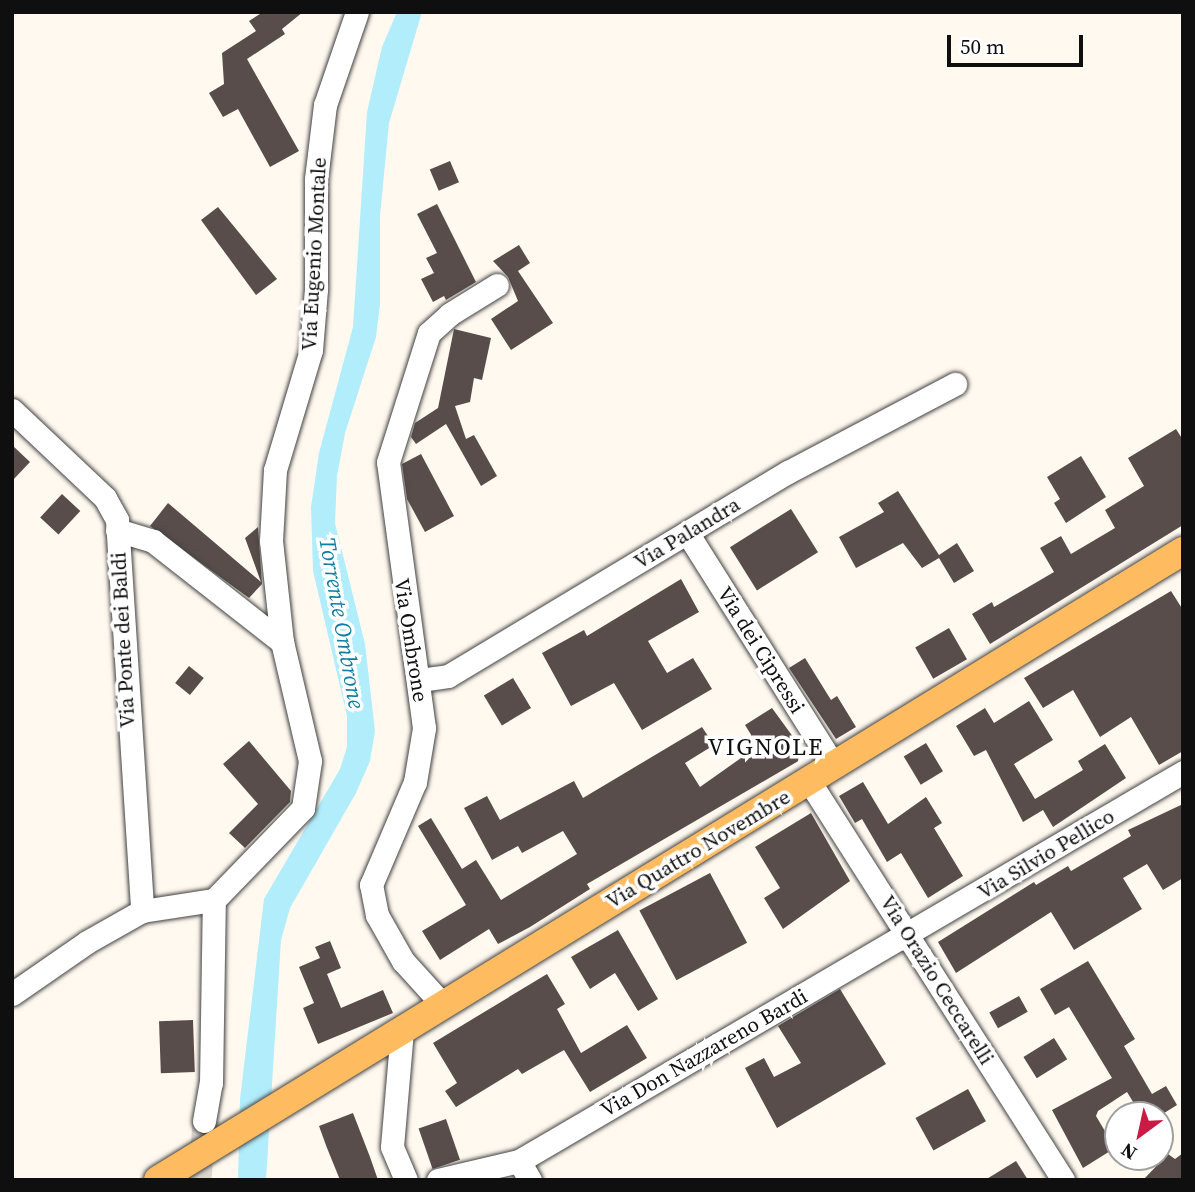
<!DOCTYPE html>
<html>
<head>
<meta charset="utf-8">
<style>
	body { margin:0 }
	#map { position:relative; width:1195px; height:1192px; overflow:hidden; background:#fff9f0; font-family:"Source Serif 4",serif }
	div>[style] { position:absolute }
	[style*='--x'] { left:calc(var(--x)*1px); top:calc(var(--y)*1px); width:calc(var(--w)*1px); rotate:calc(var(--a)*1deg) }
	.water>* { inset:0; background:#b1edfb }
	.building>* { inset:0; background:#584d4a; transform-origin:0 0 }
	.minor-tunnel>* { height:23px; margin-top:-11.5px; transform-origin:0; background:repeating-linear-gradient(90deg,#dbd6ce 0 23px,transparent 0 34px) }
	.roads { filter:drop-shadow(0 0 2px #424242) drop-shadow(0 0 2px #424242) }
	.minor>* { height:23px; margin:-11.5px; padding:0 11.5px; transform-origin:11.5px; border-radius:11.5px; background:#fff }
	.major>* { height:28px; margin:-14px; padding:0 14px; transform-origin:14px; border-radius:14px; background:#ffbb60 }
	span { translate:-50% -50%; white-space:nowrap; text-align:center; line-height:1.15; -webkit-text-stroke:7px #fff; paint-order:stroke }
	.street-label { font-size:21px; color:#0f0f0f }
	.water-label { font-size:23px; color:#0e7da3; font-style:italic }
	.quarter-label { font-size:24px; color:#0f0f0f; letter-spacing:2px }
	.frame { position:absolute; inset:0; border:14px solid #0f0f0f; pointer-events:none }
	.north { position:absolute; left:1104px; top:1101px; width:70px; height:70px; box-sizing:border-box; background:#fff; border:2px solid #9f9f9f; border-radius:50%; rotate:213deg; font-size:19px; font-weight:700; line-height:28px; text-align:center; color:#0f0f0f }
	.north::after { content:''; display:block; margin:auto; width:24px; height:32px; background:#ca1b44; clip-path:polygon(50% 0,100% 100%,50% 72%,0 100%) }
	.scale { position:absolute; left:947px; top:35px; width:136px; height:32px; box-sizing:border-box; border:4px solid #0f0f0f; border-top:0; padding-left:9px; font-size:21px; line-height:24px; white-space:nowrap; color:#0f0f0f; -webkit-text-stroke:5px #fff; paint-order:stroke }
</style>
</head>
<body>
<div id="map">
	<div class="water">
		<i style="clip-path:polygon(397px 12px,422px 12px,389px 123px,380px 216px,380px 304px,376px 337px,345px 433px,337px 476px,335px 523px,365px 644px,375px 731px,370px 761px,356px 793px,290px 908px,281px 940px,266px 1180px,238px 1180px,240px 1099px,264px 899px,340px 769px,347px 747px,347px 716px,313px 571px,311px 507px,319px 453px,353px 327px,367px 112px,382px 47px)"></i>
	</div>
	<div class="building">
		<i style="clip-path:polygon(263px 12px,303px 12px,282px 29px,285px 34px,247px 59px,299px 151px,270px 167px,238px 109px,223px 117px,209px 93px,224px 84px,222px 53px,256px 31px,249px 21px)"></i>
		<i style="left:450px;top:161px;width:23px;height:22px;rotate:67deg"></i>
		<i style="clip-path:polygon(437px 204px,476px 282px,446px 300px,444px 296px,433px 302px,421px 279px,434px 273px,426px 258px,437px 253px,417px 214px)"></i>
		<i style="clip-path:polygon(218px 207px,277px 279px,256px 295px,201px 220px)"></i>
		<i style="clip-path:polygon(519px 245px,530px 263px,518px 271px,553px 323px,511px 350px,491px 319px,518px 301px,508px 277px,493px 261px)"></i>
		<i style="clip-path:polygon(454px 329px,491px 338px,482px 380px,474px 378px,470px 402px,455px 406px,466px 439px,474px 435px,497px 476px,481px 486px,446px 424px,416px 444px,411px 437px,415px 423px,438px 408px)"></i>
		<i style="clip-path:polygon(1176px 429px,1183px 440px,1183px 525px,990px 644px,972px 614px,992px 602px,994px 607px,1054px 572px,1040px 548px,1061px 536px,1071px 554px,1115px 528px,1105px 510px,1144px 486px,1128px 458px)"></i>
		<i style="clip-path:polygon(12px 445px,30px 462px,12px 481px)"></i>
		<i style="clip-path:polygon(421px 454px,454px 516px,425px 532px,407px 499px,402px 464px)"></i>
		<i style="clip-path:polygon(1081px 456px,1106px 497px,1066px 523px,1054px 503px,1060px 499px,1047px 477px)"></i>
		<i style="clip-path:polygon(898px 491px,939px 555px,957px 543px,974px 571px,954px 583px,939px 558px,922px 568px,903px 543px,856px 568px,839px 537px,884px 512px,878px 503px)"></i>
		<i style="left:62px;top:494px;width:25px;height:32px;rotate:43deg"></i>
		<i style="clip-path:polygon(168px 503px,261px 582px,245px 538px,258px 527px,262px 584px,249px 598px,150px 526px)"></i>
		<i style="left:791px;top:509px;width:51px;height:72px;rotate:58deg"></i>
		<i style="clip-path:polygon(681px 579px,699px 612px,648px 641px,667px 673px,693px 658px,712px 689px,642px 730px,614px 683px,571px 706px,542px 653px,584px 630px,587px 636px)"></i>
		<i style="clip-path:polygon(1171px 591px,1183px 610px,1183px 751px,1159px 765px,1131px 717px,1100px 737px,1073px 690px,1043px 708px,1024px 678px)"></i>
		<i style="left:949px;top:628px;width:36px;height:39px;rotate:60deg"></i>
		<i style="clip-path:polygon(805px 658px,831px 700px,837px 696px,856px 727px,836px 739px,789px 668px)"></i>
		<i style="left:189px;top:666px;width:19px;height:22px;rotate:39deg"></i>
		<i style="left:513px;top:678px;width:35px;height:34px;rotate:59deg"></i>
		<i style="clip-path:polygon(1029px 701px,1053px 740px,1014px 764px,1035px 799px,1083px 770px,1078px 761px,1105px 744px,1126px 778px,1053px 827px,1043px 810px,1023px 822px,986px 750px,974px 756px,956px 726px,985px 708px,994px 723px)"></i>
		<i style="clip-path:polygon(772px 708px,807px 756px,587px 884px,590px 889px,530px 927px,498px 944px,489px 929px,440px 960px,422px 931px,466px 905px,418px 826px,431px 818px,462px 869px,476px 860px,501px 900px,577px 854px,563px 831px,522px 853px,518px 846px,492px 860px,464px 808px,487px 796px,500px 820px,574px 781px,583px 798px,702px 727px,714px 745px,685px 763px,700px 787px,758px 746px,745px 725px)"></i>
		<i style="clip-path:polygon(249px 741px,291px 791px,290px 802px,245px 848px,229px 833px,258px 804px,223px 764px)"></i>
		<i style="left:926px;top:743px;width:33px;height:26px;rotate:59deg"></i>
		<i style="clip-path:polygon(863px 782px,888px 824px,926px 797px,942px 823px,934px 828px,963px 876px,928px 898px,901px 853px,887px 862px,862px 819px,855px 823px,839px 796px)"></i>
		<i style="clip-path:polygon(1183px 804px,1183px 878px,1163px 890px,1147px 864px,1123px 878px,1142px 909px,1074px 950px,1051px 912px,956px 973px,938px 942px,1034px 882px,1036px 885px,1068px 866px,1071px 871px,1131px 836px,1128px 830px)"></i>
		<i style="clip-path:polygon(811px 813px,850px 881px,783px 929px,764px 898px,780px 888px,755px 847px)"></i>
		<i style="left:710px;top:873px;width:79px;height:80px;rotate:62deg"></i>
		<i style="clip-path:polygon(618px 930px,658px 999px,638px 1011px,615px 973px,590px 989px,571px 957px)"></i>
		<i style="clip-path:polygon(330px 941px,341px 968px,327px 974px,341px 1008px,383px 990px,393px 1013px,318px 1044px,303px 1008px,314px 1003px,299px 967px,320px 958px,315px 947px)"></i>
		<i style="clip-path:polygon(1088px 961px,1135px 1039px,1124px 1046px,1152px 1094px,1166px 1086px,1177px 1105px,1161px 1115px,1141px 1115px,1127px 1092px,1098px 1111px,1096px 1116px,1115px 1148px,1083px 1168px,1052px 1110px,1112px 1078px,1069px 1007px,1055px 1015px,1040px 989px)"></i>
		<i style="clip-path:polygon(547px 974px,565px 1004px,557px 1009px,581px 1053px,627px 1025px,647px 1058px,590px 1092px,564px 1050px,522px 1074px,518px 1069px,456px 1107px,445px 1091px,457px 1083px,433px 1043px)"></i>
		<i style="clip-path:polygon(840px 989px,886px 1064px,777px 1128px,745px 1068px,764px 1058px,774px 1077px,801px 1063px,778px 1026px)"></i>
		<i style="left:1019px;top:996px;width:18px;height:34px;rotate:61deg"></i>
		<i style="left:193px;top:1020px;width:52px;height:34px;rotate:88deg"></i>
		<i style="left:1054px;top:1038px;width:25px;height:36px;rotate:58deg"></i>
		<i style="left:968px;top:1089px;width:37px;height:60px;rotate:61deg"></i>
		<i style="clip-path:polygon(353px 1113px,370px 1157px,378px 1180px,340px 1180px,327px 1148px,319px 1126px)"></i>
		<i style="left:446px;top:1119px;width:43px;height:29px;rotate:71deg"></i>
		<i style="clip-path:polygon(1183px 1153px,1183px 1180px,1143px 1180px,1168px 1154px,1175px 1159px)"></i>
		<i style="clip-path:polygon(1016px 1161px,1028px 1180px,985px 1180px)"></i>
	</div>
	<div class="minor-tunnel">
		<i style="--x:200;--y:1180;--w:59;--a:-86.1"></i>
	</div>
	<div class="roads">
		<div class="minor">
			<i style="--x:12;--y:410;--w:128;--a:43.4"></i>
			<i style="--x:105;--y:498;--w:25;--a:61"></i>
			<i style="--x:117;--y:520;--w:392;--a:86.3"></i>
			<i style="--x:117;--y:530;--w:38;--a:17"></i>
			<i style="--x:153;--y:541;--w:164;--a:38.1"></i>
			<i style="--x:688;--y:534;--w:274;--a:57.8"></i>
			<i style="--x:420;--y:680;--w:28;--a:-8"></i>
			<i style="--x:448;--y:676;--w:397;--a:-31"></i>
			<i style="--x:788;--y:472;--w:189;--a:-27.8"></i>
			<i style="--x:809;--y:781;--w:473;--a:57.5"></i>
			<i style="--x:12;--y:994;--w:91;--a:-34.7"></i>
			<i style="--x:87;--y:942;--w:63;--a:-29.4"></i>
			<i style="--x:142;--y:911;--w:73;--a:-8.7"></i>
			<i style="--x:214;--y:900;--w:128;--a:-45.9"></i>
			<i style="--x:303;--y:808;--w:48;--a:-81.5"></i>
			<i style="--x:310;--y:761;--w:122;--a:-103.2"></i>
			<i style="--x:282;--y:642;--w:102;--a:-96.2"></i>
			<i style="--x:271;--y:541;--w:71;--a:-86.8"></i>
			<i style="--x:275;--y:470;--w:125;--a:-73.3"></i>
			<i style="--x:311;--y:350;--w:61;--a:-85.3"></i>
			<i style="--x:316;--y:289;--w:110;--a:-90"></i>
			<i style="--x:316;--y:179;--w:75;--a:-83.1"></i>
			<i style="--x:325;--y:105;--w:98;--a:-71"></i>
			<i style="--x:443;--y:1005;--w:59;--a:-132.3"></i>
			<i style="--x:403;--y:961;--w:53;--a:-119.5"></i>
			<i style="--x:377;--y:915;--w:31;--a:-101"></i>
			<i style="--x:371;--y:885;--w:112;--a:-66.9"></i>
			<i style="--x:415;--y:782;--w:55;--a:-80.5"></i>
			<i style="--x:424;--y:728;--w:268;--a:-97.7"></i>
			<i style="--x:388;--y:462;--w:135;--a:-72.4"></i>
			<i style="--x:429;--y:333;--w:28;--a:-42"></i>
			<i style="--x:450;--y:314;--w:55;--a:-31.7"></i>
			<i style="--x:402;--y:1030;--w:117;--a:94.9"></i>
			<i style="--x:392;--y:1147;--w:36;--a:67"></i>
			<i style="--x:204;--y:1121;--w:39;--a:-80"></i>
			<i style="--x:211;--y:1083;--w:183;--a:-89.1"></i>
			<i style="--x:438;--y:1180;--w:83;--a:-13.2"></i>
			<i style="--x:530;--y:1180;--w:22;--a:-120"></i>
			<i style="--x:519;--y:1161;--w:770;--a:-30.36"></i>
		</div>
		<div class="major">
			<i style="--x:158;--y:1180;--w:1203;--a:-31.54"></i>
		</div>
	</div>
	<div class="street-label">
		<span style="left:314px;top:254px;rotate:-87deg">Via Eugenio Montale</span>
		<span style="left:687px;top:533px;rotate:-31deg">Via Palandra</span>
		<span style="left:123px;top:640px;rotate:-93deg">Via Ponte dei Baldi</span>
		<span style="left:411px;top:640px;rotate:81deg">Via Ombrone</span>
		<span style="left:761px;top:650px;rotate:58deg">Via dei Cipressi</span>
		<span style="left:698px;top:849px;rotate:-31deg">Via Quattro Novembre</span>
		<span style="left:1046px;top:854px;rotate:-31deg">Via Silvio Pellico</span>
		<span style="left:937px;top:980px;rotate:58deg">Via Orazio Ceccarelli</span>
		<span style="left:704px;top:1053px;rotate:-30deg">Via Don Nazzareno Bardi</span>
	</div>
	<div class="water-label">
		<span style="left:342px;top:623px;rotate:80deg">Torrente Ombrone</span>
	</div>
	<div class="quarter-label">
		<span style="left:766px;top:747px">VIGNOLE</span>
	</div>
	<div class="frame"></div>
	<div class="north">N</div>
	<div class="scale">50 m</div>
</div>
</body>
</html>
